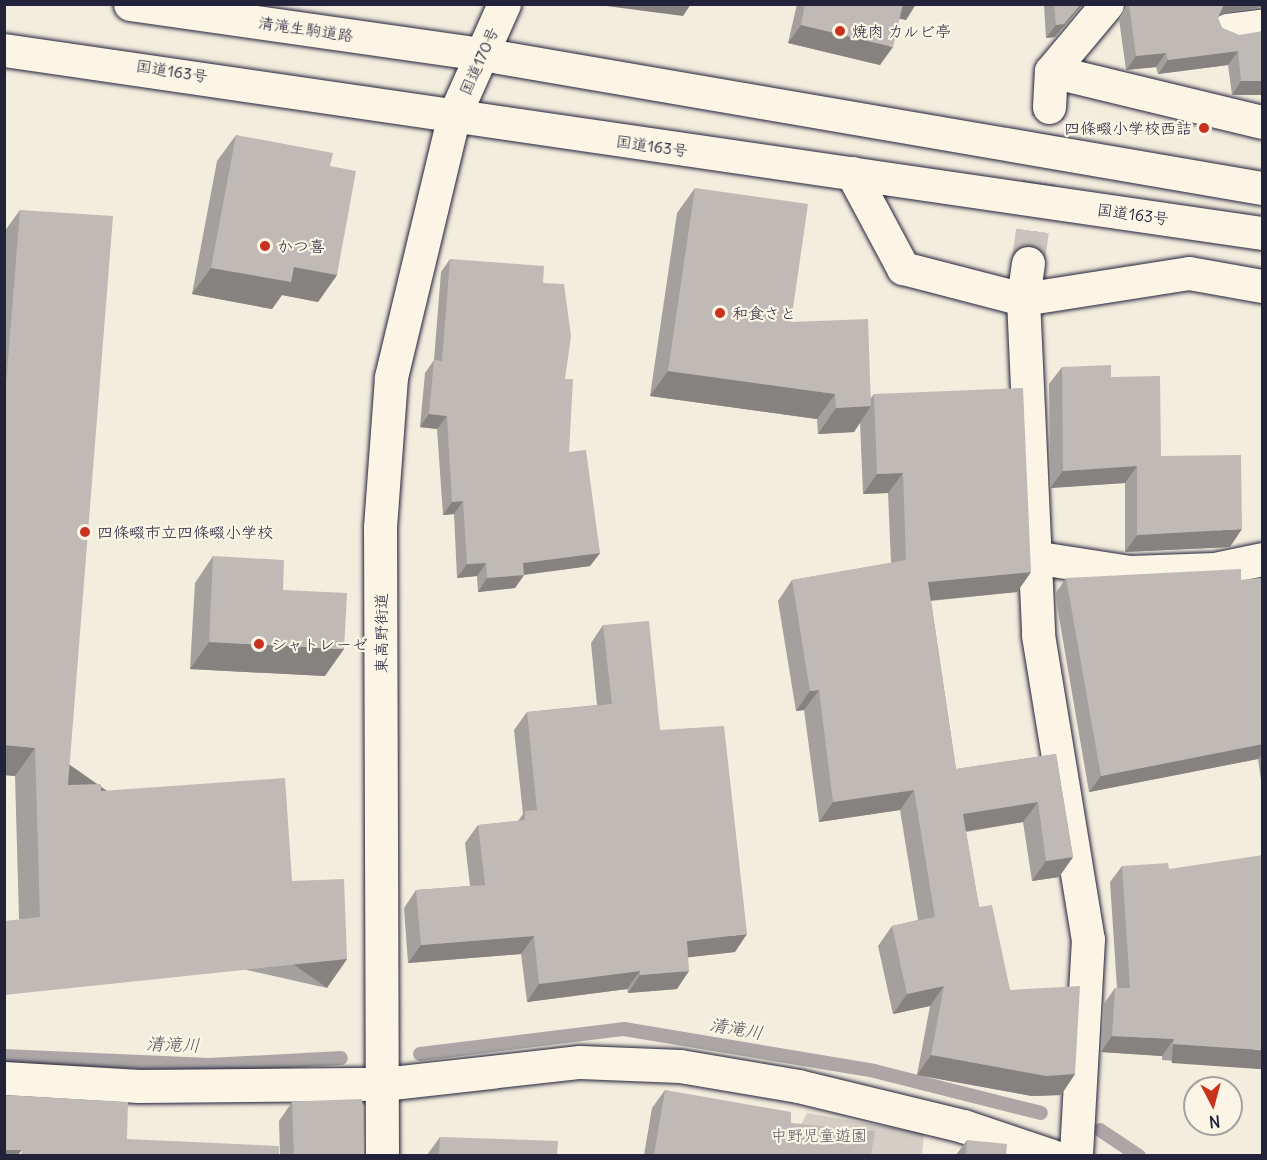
<!DOCTYPE html>
<html>
<head>
<meta charset="utf-8">
<style>
	body { margin:0 }
	#map { position:relative; width:1267px; height:1160px; overflow:hidden; background:#f3edde; font-family:Delius,"Klee One",sans-serif }
	div>[style] { position:absolute }
	[style*='--x'] { left:calc(var(--x)*1px); top:calc(var(--y)*1px); width:calc(var(--w)*1px); rotate:calc(var(--a)*1deg) }
	.green>* { inset:0; background:#d4cfc6 }
	.stream>* { height:14px; margin:-7px; padding:0 7px; transform-origin:7px; border-radius:7px; background:#aca7a6 }
	.minor-tunnel>* { height:33px; margin-top:-16.5px; transform-origin:0; background:repeating-linear-gradient(90deg,#c9c4bd 0 33px,transparent 0 49px) }
	.roads { filter:drop-shadow(0 0 2px #22223b) drop-shadow(0 0 2px #22223b) }
	.minor>* { height:33px; margin:-16.5px; padding:0 16.5px; transform-origin:16.5px; border-radius:16.5px; background:#fcf5e5 }
	.highway>* { height:33px; margin:-16.5px; padding:0 16.5px; transform-origin:16.5px; border-radius:16.5px; background:#fcf5e5 }
	.wall>* { inset:0; background:#a4a09d }
	.shaded-wall>* { inset:0; background:#86827f; transform-origin:0 0 }
	.building>* { inset:0; background:#bfbab6; transform-origin:0 0 }
	.dots>* { width:16px; height:16px; translate:-50% -50%; box-sizing:border-box; border:3px solid #fcf5e5; border-radius:50% }
	span { translate:-50% -50%; white-space:nowrap; text-align:center; line-height:1.15; -webkit-text-stroke:4.5px #fcf5e5; paint-order:stroke }
	.street-label { font-size:16px; color:#22223b }
	.poi-label { font-size:16px; color:#22223b }
	.left { translate:0 -50%; text-align:left }
	.right { translate:-100% -50%; text-align:right }
	.park-label { font-size:16px; color:#575665 }
	.water-label { font-size:18px; color:#525160; font-style:italic }
	.frame { position:absolute; inset:0; border:6px solid #22223b; pointer-events:none }
	.north { position:absolute; left:1183px; top:1076px; width:60px; height:60px; box-sizing:border-box; background:#fcf5e5; border:2px solid #a5a1a1; border-radius:50%; rotate:174deg; font-size:16px; font-weight:700; line-height:24px; text-align:center; color:#22223b }
	.north::after { content:''; display:block; margin:auto; width:21px; height:27px; background:#c8321e; clip-path:polygon(50% 0,100% 100%,50% 72%,0 100%) }
</style>
</head>
<body>
<div id="map">
	<div class="green">
		<i style="clip-path:polygon(807px 1113px,924px 1133px,922px 1155px,785px 1156px)"></i>
	</div>
	<div class="stream">
		<i style="--x:420;--y:1054;--w:206;--a:-7"></i>
		<i style="--x:624;--y:1029;--w:254;--a:9.5"></i>
		<i style="--x:874;--y:1071;--w:172;--a:14.1"></i>
		<i style="--x:4;--y:1056;--w:205;--a:2.5"></i>
		<i style="--x:209;--y:1065;--w:132;--a:-3"></i>
		<i style="--x:1100;--y:1130;--w:47;--a:33.7"></i>
	</div>
	<div class="minor-tunnel">
		<i style="--x:1028;--y:263;--w:157;--a:-82.3"></i>
	</div>
	<div class="roads">
		<div class="minor">
			<i style="--x:1107;--y:4;--w:87;--a:129.9"></i>
			<i style="--x:1051;--y:71;--w:217;--a:13.6"></i>
			<i style="--x:1227;--y:30;--w:35;--a:-7"></i>
			<i style="--x:1049;--y:107;--w:36;--a:-87"></i>
			<i style="--x:852;--y:173;--w:108;--a:61.8"></i>
			<i style="--x:903;--y:268;--w:124;--a:14.5"></i>
			<i style="--x:1023;--y:299;--w:336;--a:87.4"></i>
			<i style="--x:1038;--y:635;--w:308;--a:80.7"></i>
			<i style="--x:1088;--y:939;--w:217;--a:93.2"></i>
			<i style="--x:1028;--y:263;--w:36;--a:98"></i>
			<i style="--x:1023;--y:299;--w:168;--a:-8.9"></i>
			<i style="--x:1189;--y:273;--w:74;--a:10.1"></i>
			<i style="--x:1033;--y:557;--w:98;--a:8.8"></i>
			<i style="--x:1130;--y:572;--w:85;--a:-2"></i>
			<i style="--x:1215;--y:569;--w:48;--a:-12"></i>
			<i style="--x:4;--y:1078;--w:135;--a:3.4"></i>
			<i style="--x:139;--y:1086;--w:244;--a:-0.5"></i>
			<i style="--x:383;--y:1084;--w:198;--a:-6.4"></i>
			<i style="--x:580;--y:1062;--w:100;--a:2.3"></i>
			<i style="--x:680;--y:1066;--w:120;--a:9.6"></i>
			<i style="--x:798;--y:1086;--w:170;--a:13.6"></i>
			<i style="--x:963;--y:1126;--w:94;--a:18.6"></i>
			<i style="--x:382;--y:1156;--w:629;--a:-90.18"></i>
			<i style="--x:380;--y:527;--w:150;--a:-85.8"></i>
			<i style="--x:391;--y:377;--w:266;--a:-76.5"></i>
		</div>
		<div class="highway">
			<i style="--x:130;--y:4;--w:356;--a:8.1"></i>
			<i style="--x:482;--y:54;--w:791;--a:9.75"></i>
			<i style="--x:4;--y:50;--w:1271;--a:8.28"></i>
			<i style="--x:453;--y:118;--w:125;--a:-65.9"></i>
		</div>
	</div>
	<div class="wall">
		<i style="clip-path:polygon(797px 4px,916px 4px,906px 20px,900px 18px,880px 65px,788px 43px)"></i>
		<i style="clip-path:polygon(1044px 4px,1083px 4px,1055px 37px,1046px 38px)"></i>
		<i style="clip-path:polygon(1127px 4px,1263px 4px,1263px 8px,1260px 7px,1220px 14px,1218px 18px,1222px 28px,1239px 35px,1263px 95px,1232px 95px,1228px 65px,1158px 74px,1156px 67px,1126px 70px,1119px 19px)"></i>
		<i style="clip-path:polygon(236px 135px,330px 166px,337px 275px,318px 302px,282px 295px,272px 309px,192px 294px,217px 161px)"></i>
		<i style="clip-path:polygon(695px 188px,791px 322px,871px 398px,874px 394px,1031px 572px,1017px 592px,931px 601px,956px 769px,1056px 754px,1073px 857px,1059px 877px,1032px 881px,1023px 822px,966px 832px,979px 907px,1010px 990px,1075px 1074px,1061px 1095px,1032px 1096px,917px 1075px,930px 1006px,893px 1014px,878px 946px,892px 926px,918px 920px,900px 810px,819px 822px,804px 710px,796px 711px,778px 601px,792px 580px,891px 563px,888px 493px,863px 494px,860px 422px,854px 432px,818px 434px,817px 419px,650px 396px,677px 213px)"></i>
		<i style="clip-path:polygon(20px 210px,68px 785px,101px 791px,292px 881px,347px 959px,327px 988px,19px 919px,15px 776px,4px 775px,4px 232px)"></i>
		<i style="clip-path:polygon(450px 259px,543px 283px,565px 379px,569px 452px,600px 553px,590px 566px,524px 575px,515px 588px,478px 592px,477px 576px,457px 578px,454px 514px,443px 515px,437px 429px,420px 427px,425px 373px,434px 360px,441px 272px)"></i>
		<i style="clip-path:polygon(1062px 367px,1111px 377px,1161px 456px,1230px 547px,1125px 552px,1125px 483px,1050px 488px,1049px 384px)"></i>
		<i style="clip-path:polygon(213px 556px,283px 590px,325px 676px,190px 669px,195px 583px)"></i>
		<i style="clip-path:polygon(1066px 578px,1241px 580px,1263px 578px,1263px 794px,1258px 759px,1089px 792px,1055px 594px)"></i>
		<i style="clip-path:polygon(603px 625px,660px 730px,735px 952px,688px 957px,677px 989px,628px 993px,627px 989px,527px 1002px,521px 954px,408px 963px,404px 908px,416px 890px,470px 886px,465px 843px,478px 825px,518px 821px,523px 814px,514px 730px,527px 712px,597px 705px,591px 643px)"></i>
		<i style="clip-path:polygon(1122px 866px,1169px 869px,1263px 1067px,1162px 1060px,1162px 1056px,1101px 1052px,1103px 1005px,1115px 988px,1117px 988px,1110px 882px)"></i>
		<i style="clip-path:polygon(665px 1090px,791px 1123px,871px 1155px,644px 1155px,652px 1108px)"></i>
		<i style="clip-path:polygon(292px 1102px,364px 1155px,280px 1155px,279px 1121px)"></i>
		<i style="clip-path:polygon(440px 1137px,557px 1155px,427px 1155px)"></i>
		<i style="clip-path:polygon(967px 1140px,1006px 1155px,956px 1155px)"></i>
	</div>
	<div class="shaded-wall">
		<i style="clip-path:polygon(591px 4px,691px 4px,683px 16px)"></i>
		<i style="clip-path:polygon(901px 4px,916px 4px,906px 20px,892px 17px)"></i>
		<i style="clip-path:polygon(1081px 4px,1083px 4px,1055px 37px,1046px 38px,1056px 25px)"></i>
		<i style="clip-path:polygon(1223px 4px,1263px 4px,1263px 8px,1260px 7px,1216px 15px)"></i>
		<i style="clip-path:polygon(801px 25px,893px 47px,880px 65px,788px 43px)"></i>
		<i style="clip-path:polygon(1238px 51px,1228px 65px,1158px 74px,1168px 60px)"></i>
		<i style="clip-path:polygon(1166px 53px,1156px 67px,1126px 70px,1136px 56px)"></i>
		<i style="clip-path:polygon(1241px 81px,1263px 81px,1263px 95px,1232px 95px)"></i>
		<i style="clip-path:polygon(294px 267px,337px 275px,318px 302px,282px 295px,272px 309px,192px 294px,211px 268px)"></i>
		<i style="clip-path:polygon(668px 371px,835px 394px,817px 419px,650px 396px)"></i>
		<i style="clip-path:polygon(871px 406px,854px 432px,818px 434px,836px 408px)"></i>
		<i style="clip-path:polygon(429px 414px,447px 416px,437px 429px,420px 427px)"></i>
		<i style="clip-path:polygon(1137px 466px,1125px 483px,1050px 488px,1063px 471px)"></i>
		<i style="clip-path:polygon(903px 473px,888px 493px,863px 494px,877px 474px)"></i>
		<i style="clip-path:polygon(463px 501px,454px 514px,443px 515px,452px 502px)"></i>
		<i style="clip-path:polygon(1242px 529px,1230px 547px,1125px 552px,1137px 535px)"></i>
		<i style="clip-path:polygon(600px 553px,590px 566px,514px 576px,523px 563px)"></i>
		<i style="clip-path:polygon(486px 563px,477px 576px,457px 578px,467px 564px)"></i>
		<i style="clip-path:polygon(1031px 572px,1017px 592px,914px 602px,928px 582px)"></i>
		<i style="clip-path:polygon(524px 575px,515px 588px,478px 592px,487px 578px)"></i>
		<i style="clip-path:polygon(209px 642px,344px 649px,325px 676px,190px 669px)"></i>
		<i style="clip-path:polygon(819px 690px,804px 710px,796px 711px,810px 691px)"></i>
		<i style="clip-path:polygon(1263px 744px,1263px 752px,1258px 759px,1089px 792px,1101px 776px)"></i>
		<i style="clip-path:polygon(4px 745px,35px 748px,15px 776px,4px 775px)"></i>
		<i style="clip-path:polygon(914px 790px,900px 810px,819px 822px,833px 802px)"></i>
		<i style="clip-path:polygon(1038px 802px,1023px 822px,948px 834px,963px 814px)"></i>
		<i style="clip-path:polygon(1073px 857px,1059px 877px,1032px 881px,1046px 861px)"></i>
		<i style="clip-path:polygon(747px 934px,735px 952px,674px 959px,687px 941px)"></i>
		<i style="clip-path:polygon(534px 936px,521px 954px,408px 963px,421px 945px)"></i>
		<i style="left:347px;top:959px;width:35px;height:345px;rotate:125deg"></i>
		<i style="clip-path:polygon(640px 971px,627px 989px,527px 1002px,539px 984px)"></i>
		<i style="clip-path:polygon(689px 971px,677px 989px,628px 993px,640px 975px)"></i>
		<i style="clip-path:polygon(944px 986px,930px 1006px,893px 1014px,907px 994px)"></i>
		<i style="clip-path:polygon(1112px 1036px,1174px 1039px,1162px 1056px,1101px 1052px)"></i>
		<i style="left:1173px;top:1044px;width:90px;height:19px;rotate:4deg"></i>
		<i style="clip-path:polygon(931px 1055px,1075px 1074px,1061px 1095px,1032px 1096px,917px 1075px)"></i>
		<i style="clip-path:polygon(4px 1150px,22px 1150px,18px 1155px,4px 1155px)"></i>
	</div>
	<div class="building">
		<i style="clip-path:polygon(805px 4px,903px 4px,893px 47px,801px 25px)"></i>
		<i style="clip-path:polygon(1054px 4px,1081px 4px,1064px 24px,1056px 25px)"></i>
		<i style="clip-path:polygon(1224px 4px,1218px 18px,1222px 28px,1239px 35px,1263px 31px,1263px 81px,1241px 81px,1238px 51px,1168px 60px,1166px 53px,1136px 56px,1129px 4px)"></i>
		<i style="clip-path:polygon(236px 135px,333px 153px,330px 166px,356px 171px,337px 275px,294px 267px,291px 282px,211px 268px)"></i>
		<i style="clip-path:polygon(695px 188px,808px 204px,791px 322px,868px 319px,871px 406px,836px 408px,835px 394px,668px 371px)"></i>
		<i style="clip-path:polygon(20px 210px,113px 216px,68px 785px,101px 784px,101px 791px,285px 778px,292px 881px,344px 879px,347px 959px,4px 995px,4px 921px,40px 917px,35px 748px,4px 745px,4px 410px)"></i>
		<i style="clip-path:polygon(450px 259px,544px 266px,543px 283px,564px 284px,571px 336px,565px 379px,573px 379px,569px 452px,586px 450px,600px 553px,523px 563px,524px 575px,487px 578px,486px 563px,467px 564px,463px 501px,452px 502px,447px 416px,429px 414px,434px 360px,442px 361px)"></i>
		<i style="clip-path:polygon(1111px 365px,1111px 377px,1160px 376px,1161px 456px,1241px 455px,1242px 529px,1137px 535px,1137px 466px,1063px 471px,1062px 367px)"></i>
		<i style="clip-path:polygon(1023px 388px,1031px 572px,928px 582px,956px 769px,1056px 754px,1073px 857px,1046px 861px,1038px 802px,963px 814px,979px 907px,992px 905px,1010px 990px,1080px 986px,1075px 1074px,1046px 1076px,931px 1055px,944px 986px,907px 994px,892px 926px,935px 917px,914px 790px,833px 802px,819px 690px,810px 691px,792px 580px,906px 560px,903px 473px,877px 474px,874px 394px)"></i>
		<i style="clip-path:polygon(213px 556px,284px 560px,283px 590px,347px 593px,344px 649px,209px 642px)"></i>
		<i style="clip-path:polygon(1241px 569px,1241px 580px,1263px 578px,1263px 744px,1101px 776px,1066px 578px)"></i>
		<i style="clip-path:polygon(649px 621px,660px 730px,724px 726px,747px 934px,687px 941px,689px 971px,640px 975px,640px 971px,539px 984px,534px 936px,421px 945px,416px 890px,485px 885px,478px 825px,525px 820px,525px 811px,537px 810px,527px 712px,612px 704px,603px 625px)"></i>
		<i style="clip-path:polygon(1263px 855px,1263px 1050px,1173px 1044px,1174px 1039px,1112px 1036px,1115px 988px,1130px 988px,1122px 866px,1168px 863px,1169px 869px)"></i>
		<i style="clip-path:polygon(665px 1090px,791px 1112px,791px 1123px,875px 1131px,871px 1155px,654px 1155px)"></i>
		<i style="clip-path:polygon(4px 1095px,128px 1102px,127px 1139px,279px 1146px,279px 1155px,21px 1155px,22px 1150px,4px 1150px)"></i>
		<i style="left:362px;top:1099px;width:56px;height:70px;rotate:88deg"></i>
		<i style="clip-path:polygon(440px 1137px,558px 1141px,557px 1155px,439px 1155px)"></i>
		<i style="clip-path:polygon(967px 1140px,1007px 1144px,1006px 1155px,966px 1155px)"></i>
	</div>
	<div class="dots">
		<i style="left:840px;top:31px;background:#c8321e"></i>
		<i style="left:1204px;top:128px;background:#c8321e"></i>
		<i style="left:265px;top:246px;background:#c8321e"></i>
		<i style="left:720px;top:313px;background:#c8321e"></i>
		<i style="left:85px;top:532px;background:#c8321e"></i>
		<i style="left:259px;top:644px;background:#c8321e"></i>
	</div>
	<div class="street-label">
		<span style="left:306px;top:29px;rotate:8deg">清滝生駒道路</span>
		<span style="left:479px;top:61px;rotate:-66deg">国道170号</span>
		<span style="left:172px;top:71px;rotate:9deg">国道163号</span>
		<span style="left:652px;top:146px;rotate:8deg">国道163号</span>
		<span style="left:1133px;top:214px;rotate:8deg">国道163号</span>
		<span style="left:381px;top:633px;rotate:-90deg">東高野街道</span>
	</div>
	<div class="poi-label">
		<span class="left" style="left:852px;top:31px">焼肉 カルビ亭</span>
		<span class="right" style="left:1192px;top:128px">四條畷小学校西詰</span>
		<span class="left" style="left:277px;top:246px">かつ喜</span>
		<span class="left" style="left:732px;top:313px">和食さと</span>
		<span class="left" style="left:97px;top:532px">四條畷市立四條畷小学校</span>
		<span class="left" style="left:271px;top:644px">シャトレーゼ</span>
	</div>
	<div class="park-label">
		<span style="left:819px;top:1135px">中野児童遊園</span>
	</div>
	<div class="water-label">
		<span style="left:736px;top:1029px;rotate:10deg">清滝川</span>
		<span style="left:173px;top:1045px;rotate:2deg">清滝川</span>
	</div>
	<div class="frame"></div>
	<div class="north">N</div>
</div>
</body>
</html>
